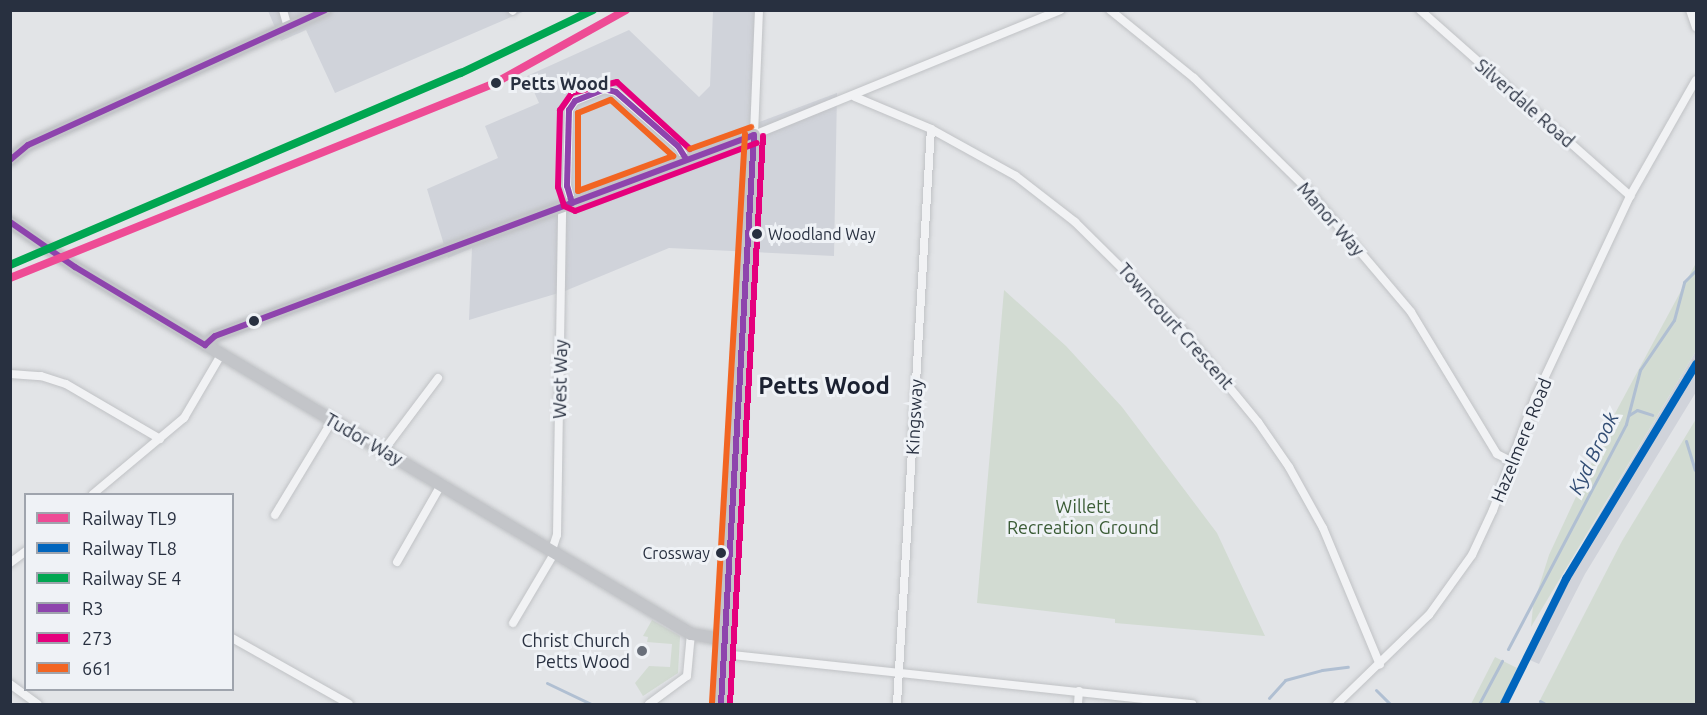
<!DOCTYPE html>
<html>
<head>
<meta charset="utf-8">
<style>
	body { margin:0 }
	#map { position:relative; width:1707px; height:715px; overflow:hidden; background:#e2e4e7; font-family:Ubuntu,sans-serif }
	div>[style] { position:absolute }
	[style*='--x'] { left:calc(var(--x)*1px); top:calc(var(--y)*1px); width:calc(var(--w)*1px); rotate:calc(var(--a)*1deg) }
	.built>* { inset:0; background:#d0d3da }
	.green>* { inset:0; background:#d2dbd2 }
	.stream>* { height:3px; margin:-1.5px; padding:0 1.5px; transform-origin:1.5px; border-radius:1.5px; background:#b0bfd2 }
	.roads { filter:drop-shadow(0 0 2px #c0c2c5) drop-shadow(0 0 2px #c0c2c5) }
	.street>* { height:8px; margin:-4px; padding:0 4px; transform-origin:4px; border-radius:4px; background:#f1f2f4 }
	.secondary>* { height:12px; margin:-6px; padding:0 6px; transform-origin:6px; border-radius:6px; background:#c3c5c9 }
	.rail>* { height:3px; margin-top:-1.5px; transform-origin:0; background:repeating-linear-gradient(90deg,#cacccf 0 3px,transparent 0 9px) }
	.bus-1>* { height:6px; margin:-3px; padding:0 3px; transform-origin:3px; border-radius:3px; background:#8e44ad }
	.bus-2>* { height:6px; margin:-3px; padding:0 3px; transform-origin:3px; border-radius:3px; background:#e5007d }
	.bus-3>* { height:6px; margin:-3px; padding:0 3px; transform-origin:3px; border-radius:3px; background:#f26522 }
	.rail-1>* { height:8px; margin:-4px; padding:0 4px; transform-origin:4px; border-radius:4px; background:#ee4b95 }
	.rail-2>* { height:8px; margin:-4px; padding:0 4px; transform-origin:4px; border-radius:4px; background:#0065bd }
	.rail-3>* { height:8px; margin:-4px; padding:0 4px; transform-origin:4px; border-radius:4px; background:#00a651 }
	.dots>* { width:16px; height:16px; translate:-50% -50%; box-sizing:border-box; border:3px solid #eff2f6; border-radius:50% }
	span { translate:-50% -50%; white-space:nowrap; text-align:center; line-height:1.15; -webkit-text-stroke:6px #eff2f6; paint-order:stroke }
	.bus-label { font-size:16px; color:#283040 }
	.left { translate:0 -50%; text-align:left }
	.right { translate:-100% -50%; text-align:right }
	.stop-label { font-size:18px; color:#283040; font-weight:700 }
	.street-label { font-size:18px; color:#283040 }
	.park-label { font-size:18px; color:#3b5c36 }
	.poi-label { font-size:18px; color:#283040 }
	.water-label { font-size:20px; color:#324d74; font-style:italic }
	.district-label { font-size:24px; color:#1b2131; font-weight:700 }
	.frame { position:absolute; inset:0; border:12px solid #283040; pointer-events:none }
	.legend { position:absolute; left:24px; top:493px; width:210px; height:198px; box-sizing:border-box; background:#eff2f6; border:2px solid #9fa4ad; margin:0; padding:8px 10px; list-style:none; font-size:18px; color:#283040 }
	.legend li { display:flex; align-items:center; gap:12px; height:30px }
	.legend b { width:30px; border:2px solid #9fa4ad }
</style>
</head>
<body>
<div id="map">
	<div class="built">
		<i style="clip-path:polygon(268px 11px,525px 11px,335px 93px,306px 30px,281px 41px)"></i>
		<i style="clip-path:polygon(713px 11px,756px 11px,754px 124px,837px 93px,834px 256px,669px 248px,565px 291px,469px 320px,472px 248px,448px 258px,427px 189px,498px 158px,485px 126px,539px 103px,527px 76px,629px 30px,699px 97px,710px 86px)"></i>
		<i style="clip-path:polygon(1696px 351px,1696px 392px,1585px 574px,1539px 664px,1523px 657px,1589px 532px)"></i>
	</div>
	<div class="green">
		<i style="clip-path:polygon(1696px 263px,1696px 351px,1531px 627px,1533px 606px,1549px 555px,1612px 419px)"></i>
		<i style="clip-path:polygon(1004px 290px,1066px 346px,1122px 407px,1217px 533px,1265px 636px,1115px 623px,1115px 619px,977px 603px)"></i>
		<i style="clip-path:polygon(1696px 419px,1696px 704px,1538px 704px,1622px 541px)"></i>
		<i style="clip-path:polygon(652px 620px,680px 636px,678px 673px,643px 696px,635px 683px,649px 666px,670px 667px,672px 644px,647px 642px,648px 637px,643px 636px)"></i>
		<i style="clip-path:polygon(1495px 657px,1517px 668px,1500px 704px,1471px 704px)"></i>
	</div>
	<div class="stream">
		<i style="--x:1629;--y:415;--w:9;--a:-32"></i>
		<i style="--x:1637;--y:410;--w:16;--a:18"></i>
		<i style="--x:1686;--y:441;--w:30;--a:73"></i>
		<i style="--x:1508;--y:649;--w:254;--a:-62.3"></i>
		<i style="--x:1626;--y:424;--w:56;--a:-75.5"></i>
		<i style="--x:1640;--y:370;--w:60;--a:-55.8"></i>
		<i style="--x:1674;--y:320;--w:39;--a:-75"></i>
		<i style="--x:1684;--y:282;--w:17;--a:-45"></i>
		<i style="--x:547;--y:683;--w:49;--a:25.5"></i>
		<i style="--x:1376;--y:690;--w:20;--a:45"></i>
		<i style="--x:1269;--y:698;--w:24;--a:-48"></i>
		<i style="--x:1285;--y:680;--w:38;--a:-15"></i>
		<i style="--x:1322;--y:670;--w:26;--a:-7"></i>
		<i style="--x:1540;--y:701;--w:6;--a:31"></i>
		<i style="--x:1479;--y:704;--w:49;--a:-61.9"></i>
	</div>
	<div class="roads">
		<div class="street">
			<i style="--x:283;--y:10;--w:19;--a:74"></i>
			<i style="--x:512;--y:10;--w:1;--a:45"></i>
			<i style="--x:759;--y:10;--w:125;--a:92.3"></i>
			<i style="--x:754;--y:135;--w:331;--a:-22.2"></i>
			<i style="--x:1110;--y:10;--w:108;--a:39"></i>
			<i style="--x:1194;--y:78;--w:157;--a:44.5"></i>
			<i style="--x:1306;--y:188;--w:162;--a:49.7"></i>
			<i style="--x:1411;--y:312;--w:166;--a:58.8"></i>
			<i style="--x:1497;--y:454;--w:16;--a:27"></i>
			<i style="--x:1420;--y:10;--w:281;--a:41.5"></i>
			<i style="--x:1690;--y:10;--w:18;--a:71"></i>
			<i style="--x:855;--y:97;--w:82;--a:22.8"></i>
			<i style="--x:931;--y:129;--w:97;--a:28.9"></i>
			<i style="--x:1016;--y:176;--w:75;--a:37.9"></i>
			<i style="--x:1075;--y:222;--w:141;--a:44.7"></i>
			<i style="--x:1175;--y:321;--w:131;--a:50.6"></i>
			<i style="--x:1258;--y:422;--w:55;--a:55.4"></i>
			<i style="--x:1289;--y:467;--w:70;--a:60.9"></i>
			<i style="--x:1323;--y:528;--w:148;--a:67.4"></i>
			<i style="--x:572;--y:203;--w:18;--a:-106"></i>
			<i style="--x:567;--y:186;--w:76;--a:-88.5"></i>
			<i style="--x:569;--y:110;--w:11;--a:-56"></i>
			<i style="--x:575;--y:101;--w:31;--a:-22"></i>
			<i style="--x:604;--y:89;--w:12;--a:14"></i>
			<i style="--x:616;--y:92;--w:82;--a:41.1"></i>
			<i style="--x:678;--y:146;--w:15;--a:58"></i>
			<i style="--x:10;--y:374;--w:31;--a:4"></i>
			<i style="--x:41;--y:376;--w:26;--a:18"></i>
			<i style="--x:66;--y:384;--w:109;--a:30.3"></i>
			<i style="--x:384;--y:450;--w:90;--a:-53.1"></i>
			<i style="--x:93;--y:494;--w:119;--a:-39.9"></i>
			<i style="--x:184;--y:418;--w:73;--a:-59.6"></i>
			<i style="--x:275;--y:515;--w:110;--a:-58.8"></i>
			<i style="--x:552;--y:550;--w:16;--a:-72"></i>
			<i style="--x:557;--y:535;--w:328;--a:-89.1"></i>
			<i style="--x:397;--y:562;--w:89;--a:-60.3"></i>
			<i style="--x:10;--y:563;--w:20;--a:-37"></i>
			<i style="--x:513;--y:623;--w:82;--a:-59.4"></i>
			<i style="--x:232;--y:638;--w:134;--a:29.4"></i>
			<i style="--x:723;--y:654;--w:472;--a:6.1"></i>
			<i style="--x:10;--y:684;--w:34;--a:36"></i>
			<i style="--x:649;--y:704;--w:47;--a:-36.4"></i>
			<i style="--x:687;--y:676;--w:42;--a:-84.6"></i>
			<i style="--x:897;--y:704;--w:576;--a:-86.62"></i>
			<i style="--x:1078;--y:704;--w:13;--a:-86"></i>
			<i style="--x:1337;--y:704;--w:128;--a:-44.1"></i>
			<i style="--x:1429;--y:615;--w:74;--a:-54.4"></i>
			<i style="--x:1472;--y:555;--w:50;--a:-65"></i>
			<i style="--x:1493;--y:510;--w:120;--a:-69.4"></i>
			<i style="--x:1535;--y:398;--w:223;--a:-64.8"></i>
			<i style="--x:1630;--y:196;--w:133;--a:-60.4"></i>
		</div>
		<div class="secondary">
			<i style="--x:10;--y:160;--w:23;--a:-40"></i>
			<i style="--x:28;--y:145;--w:327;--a:-24.4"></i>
			<i style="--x:10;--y:222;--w:79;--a:34.7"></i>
			<i style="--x:75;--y:267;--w:717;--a:30.79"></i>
			<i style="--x:691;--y:634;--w:34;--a:10"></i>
			<i style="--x:205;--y:345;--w:13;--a:-42"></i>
			<i style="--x:215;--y:336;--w:575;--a:-20.45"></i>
			<i style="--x:754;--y:135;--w:570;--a:93.32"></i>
		</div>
	</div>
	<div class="rail">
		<i style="--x:1653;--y:432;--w:87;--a:-60.5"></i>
	</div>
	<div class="bus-1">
		<i style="--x:10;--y:160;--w:23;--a:-40"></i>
		<i style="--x:28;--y:145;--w:326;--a:-24.4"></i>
		<i style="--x:572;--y:203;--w:18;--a:-106"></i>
		<i style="--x:567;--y:186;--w:76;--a:-88.5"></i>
		<i style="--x:569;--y:110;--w:11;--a:-56"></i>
		<i style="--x:575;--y:101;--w:31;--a:-22"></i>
		<i style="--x:604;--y:89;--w:12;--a:14"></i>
		<i style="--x:616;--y:92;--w:82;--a:41.1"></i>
		<i style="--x:678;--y:146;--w:15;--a:58"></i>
		<i style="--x:10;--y:222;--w:79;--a:34.7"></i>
		<i style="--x:75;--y:267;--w:152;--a:31"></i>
		<i style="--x:205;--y:345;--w:13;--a:-42"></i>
		<i style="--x:215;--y:336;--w:575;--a:-20.45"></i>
		<i style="--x:721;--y:704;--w:570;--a:-86.68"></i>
	</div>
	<div class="bus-2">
		<i style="--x:690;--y:149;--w:99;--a:-137.5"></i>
		<i style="--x:617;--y:82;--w:46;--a:166.3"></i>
		<i style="--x:572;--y:93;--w:21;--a:125"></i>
		<i style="--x:560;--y:110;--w:77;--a:91.5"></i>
		<i style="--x:558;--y:187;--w:20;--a:72"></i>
		<i style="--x:564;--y:206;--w:12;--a:24"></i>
		<i style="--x:575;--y:211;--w:194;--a:-20.5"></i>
		<i style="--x:730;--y:704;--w:569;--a:-86.67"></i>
	</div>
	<div class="bus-3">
		<i style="--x:611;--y:100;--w:84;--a:42.1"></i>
		<i style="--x:673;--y:156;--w:101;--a:159.8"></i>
		<i style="--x:578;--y:191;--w:78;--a:-90"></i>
		<i style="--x:578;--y:113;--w:35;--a:-22"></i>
		<i style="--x:690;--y:149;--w:65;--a:-19.8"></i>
		<i style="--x:712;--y:703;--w:570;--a:-86.68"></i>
	</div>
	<div class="rail-1">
		<i style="--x:10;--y:278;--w:523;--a:-21.9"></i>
		<i style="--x:495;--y:83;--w:150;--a:-29.1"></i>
	</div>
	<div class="rail-2">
		<i style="--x:1504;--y:704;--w:140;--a:-63.6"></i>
		<i style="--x:1566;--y:579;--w:251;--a:-58.8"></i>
	</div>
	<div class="rail-3">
		<i style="--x:10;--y:265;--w:490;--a:-23.1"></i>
		<i style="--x:461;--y:73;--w:146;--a:-25.5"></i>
	</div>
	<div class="dots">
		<i style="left:496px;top:83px;background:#283040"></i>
		<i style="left:757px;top:234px;background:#283040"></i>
		<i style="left:254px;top:321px;background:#283040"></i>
		<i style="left:721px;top:553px;background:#283040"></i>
		<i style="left:642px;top:651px;background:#696f7a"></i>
	</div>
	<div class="bus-label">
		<span class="left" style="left:768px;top:234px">Woodland Way</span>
		<span class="right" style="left:710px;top:553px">Crossway</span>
	</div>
	<div class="stop-label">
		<span class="left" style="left:510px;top:83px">Petts Wood</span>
	</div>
	<div class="street-label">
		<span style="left:1525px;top:103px;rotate:41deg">Silverdale Road</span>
		<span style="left:1331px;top:219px;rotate:49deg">Manor Way</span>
		<span style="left:1176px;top:326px;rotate:48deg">Towncourt Crescent</span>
		<span style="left:560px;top:379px;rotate:-89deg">West Way</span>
		<span style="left:914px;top:417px;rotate:-87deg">Kingsway</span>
		<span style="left:364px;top:439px;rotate:30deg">Tudor Way</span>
		<span style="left:1521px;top:440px;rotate:-68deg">Hazelmere Road</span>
	</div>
	<div class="park-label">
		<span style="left:1083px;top:517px">Willett<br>Recreation Ground</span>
	</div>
	<div class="poi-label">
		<span class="right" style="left:630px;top:651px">Christ Church<br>Petts Wood</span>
	</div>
	<div class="water-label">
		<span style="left:1593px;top:453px;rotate:-64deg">Kyd Brook</span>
	</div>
	<div class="district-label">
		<span style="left:824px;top:386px">Petts Wood</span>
	</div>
	<div class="frame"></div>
	<ul class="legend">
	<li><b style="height:8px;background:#ee4b95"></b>Railway TL9</li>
	<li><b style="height:8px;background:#0065bd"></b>Railway TL8</li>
	<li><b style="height:8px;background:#00a651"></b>Railway SE 4</li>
	<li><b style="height:8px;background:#8e44ad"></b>R3</li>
	<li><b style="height:8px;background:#e5007d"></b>273</li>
	<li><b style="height:8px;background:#f26522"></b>661</li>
	</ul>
</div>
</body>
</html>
